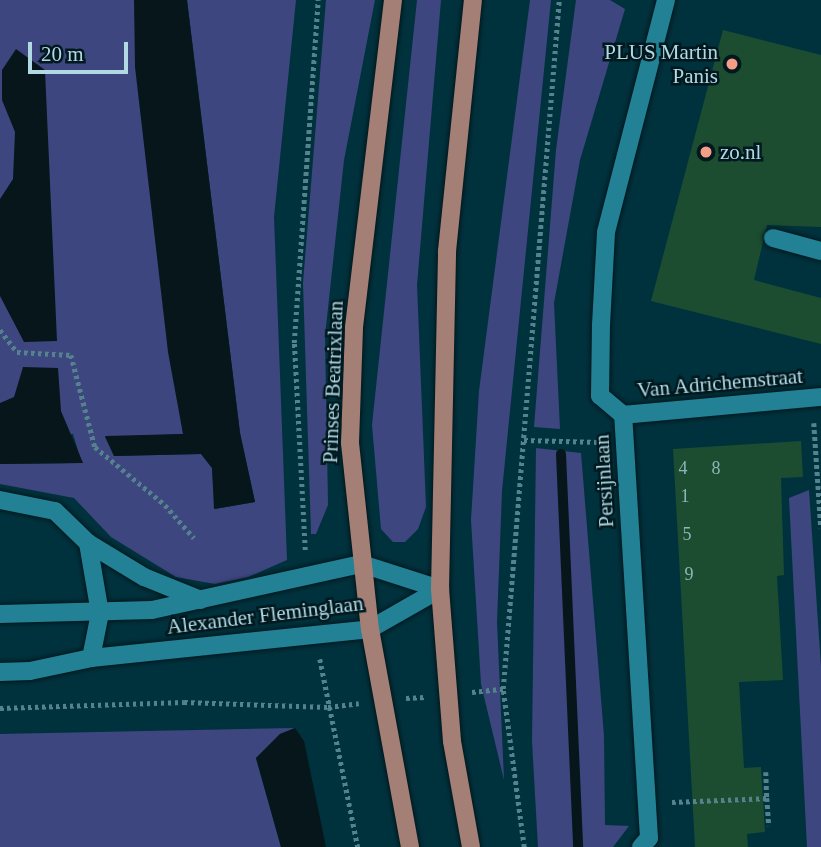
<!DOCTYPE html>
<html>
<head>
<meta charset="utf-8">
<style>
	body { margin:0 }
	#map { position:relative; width:821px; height:847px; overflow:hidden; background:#00323d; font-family:Georgia,serif }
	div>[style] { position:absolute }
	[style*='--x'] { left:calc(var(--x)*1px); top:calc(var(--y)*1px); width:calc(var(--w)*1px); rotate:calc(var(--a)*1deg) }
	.green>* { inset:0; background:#3e4680 }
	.water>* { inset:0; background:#06161a }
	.stream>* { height:10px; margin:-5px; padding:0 5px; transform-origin:5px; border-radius:5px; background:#06161a }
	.building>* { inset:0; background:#1c4d31 }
	.path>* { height:4.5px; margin-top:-2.25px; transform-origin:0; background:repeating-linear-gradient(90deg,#54828d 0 3.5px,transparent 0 7px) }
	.roads { filter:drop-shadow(0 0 2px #00181e) drop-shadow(0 0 2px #00181e) }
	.lane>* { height:18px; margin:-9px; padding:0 9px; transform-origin:9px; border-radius:9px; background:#228195 }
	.street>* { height:18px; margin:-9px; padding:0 9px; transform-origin:9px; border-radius:9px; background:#228195 }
	.primary>* { height:18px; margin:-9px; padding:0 9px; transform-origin:9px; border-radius:9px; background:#a47f75 }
	.dots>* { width:19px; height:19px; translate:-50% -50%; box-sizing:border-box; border:4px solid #00181e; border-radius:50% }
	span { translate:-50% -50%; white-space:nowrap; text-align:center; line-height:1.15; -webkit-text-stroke:5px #00181e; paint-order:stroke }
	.number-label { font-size:18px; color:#8cb6b7 }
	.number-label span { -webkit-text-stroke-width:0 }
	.poi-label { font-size:21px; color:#b1d9e4 }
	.right { translate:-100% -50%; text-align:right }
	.left { translate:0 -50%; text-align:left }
	.street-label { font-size:21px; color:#b1d9e4 }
	.scale { position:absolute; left:28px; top:42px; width:100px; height:32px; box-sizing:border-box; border:4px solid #b1d9e4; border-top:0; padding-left:9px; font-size:21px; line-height:24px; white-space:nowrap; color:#b1d9e4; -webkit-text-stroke:5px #00181e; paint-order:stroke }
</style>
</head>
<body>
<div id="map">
	<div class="green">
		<i style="clip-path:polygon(0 0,147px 0,183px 434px,105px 437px,114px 456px,201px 454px,212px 468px,215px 509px,255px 502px,240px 433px,187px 0,296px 0,274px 217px,287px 560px,248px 577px,215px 584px,176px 577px,111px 537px,74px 498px,0 484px,0 464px,82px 463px,73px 434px,0 434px)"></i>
		<i style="clip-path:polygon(326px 0,375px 0,344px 160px,325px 336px,328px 505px,316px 534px,311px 534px,303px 283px)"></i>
		<i style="clip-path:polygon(417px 0,441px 0,417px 285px,426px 507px,418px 529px,405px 542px,393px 542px,381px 529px,372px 425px)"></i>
		<i style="clip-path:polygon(530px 0,551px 0,502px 491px,497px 622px,504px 780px,481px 684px,471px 520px,479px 391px)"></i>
		<i style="clip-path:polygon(576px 0,610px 0,625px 9px,580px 160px,554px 303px,560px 429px,534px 427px,556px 150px)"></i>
		<i style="clip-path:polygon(536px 448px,581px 453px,604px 736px,605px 825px,629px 826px,613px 847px,538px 847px,532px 741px)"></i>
		<i style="clip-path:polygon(809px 490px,821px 667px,821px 847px,807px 847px,789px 498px)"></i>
		<i style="clip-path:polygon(295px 728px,280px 734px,256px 758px,281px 847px,0 847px,0 734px)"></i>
	</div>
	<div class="water">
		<i style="clip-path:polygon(134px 0,187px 0,240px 433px,255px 502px,214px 509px,212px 468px,201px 454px,114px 456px,105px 436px,183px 434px,168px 352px,135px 67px)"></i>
		<i style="clip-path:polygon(16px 49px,45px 70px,57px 341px,24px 342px,0 296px,0 199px,13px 179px,15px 132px,2px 100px,2px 70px)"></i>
		<i style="clip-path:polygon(23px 367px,58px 368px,61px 411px,83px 463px,0 464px,0 403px,14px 397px)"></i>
		<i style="clip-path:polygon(295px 728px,304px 741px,326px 847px,281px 847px,256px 758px,280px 734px)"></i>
	</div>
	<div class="stream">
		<i style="--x:561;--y:454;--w:393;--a:87.5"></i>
	</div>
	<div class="building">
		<i style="clip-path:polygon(723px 30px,821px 55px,821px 227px,767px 225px,754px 280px,821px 298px,821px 344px,651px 301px)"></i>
		<i style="clip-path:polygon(801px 441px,803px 477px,781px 478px,784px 575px,777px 576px,783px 680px,739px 682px,744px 768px,761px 767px,765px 832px,747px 834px,748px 847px,695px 847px,673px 449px)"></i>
	</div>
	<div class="path">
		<i style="--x:0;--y:330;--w:28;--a:52"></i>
		<i style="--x:17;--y:352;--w:54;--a:3.2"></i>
		<i style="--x:71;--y:355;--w:95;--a:75.4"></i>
		<i style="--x:95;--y:447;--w:91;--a:39.6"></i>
		<i style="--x:165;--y:505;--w:44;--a:48.7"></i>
		<i style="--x:814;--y:423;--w:105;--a:86.2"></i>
		<i style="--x:524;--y:440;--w:76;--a:1.5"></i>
		<i style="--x:305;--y:550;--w:207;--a:-93"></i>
		<i style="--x:294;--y:343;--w:344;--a:-86"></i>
		<i style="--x:320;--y:659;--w:192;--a:78.6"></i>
		<i style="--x:472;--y:692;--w:31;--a:-6"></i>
		<i style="--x:406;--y:698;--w:19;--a:-3"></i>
		<i style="--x:0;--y:708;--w:184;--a:-1.9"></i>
		<i style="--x:184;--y:702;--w:144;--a:2"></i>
		<i style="--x:328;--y:707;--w:31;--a:-7"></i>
		<i style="--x:766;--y:772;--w:26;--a:88"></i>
		<i style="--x:672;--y:802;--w:95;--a:-2.4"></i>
		<i style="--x:767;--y:798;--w:28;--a:86"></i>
		<i style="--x:524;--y:847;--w:159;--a:-97.6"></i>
		<i style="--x:503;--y:689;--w:691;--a:-85.35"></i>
	</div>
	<div class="roads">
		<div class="lane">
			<i style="--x:773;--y:238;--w:50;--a:15.2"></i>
			<i style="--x:0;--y:500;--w:56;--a:11.3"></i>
			<i style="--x:55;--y:511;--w:46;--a:44.1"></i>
			<i style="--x:88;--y:543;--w:71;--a:80.3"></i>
			<i style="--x:100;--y:613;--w:46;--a:101.3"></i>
			<i style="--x:88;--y:543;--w:66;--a:31.3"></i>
			<i style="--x:144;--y:577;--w:61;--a:22"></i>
			<i style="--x:0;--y:614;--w:152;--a:-1.5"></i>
			<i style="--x:152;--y:610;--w:215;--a:-12.4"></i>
			<i style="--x:362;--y:564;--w:82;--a:17.8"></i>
			<i style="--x:0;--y:672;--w:30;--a:-2"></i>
			<i style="--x:30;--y:671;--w:62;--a:-12"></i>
			<i style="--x:91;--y:658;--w:281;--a:-5.9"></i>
			<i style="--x:370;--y:629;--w:81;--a:-29.7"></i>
		</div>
		<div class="street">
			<i style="--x:623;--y:415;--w:199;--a:-5.2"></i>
			<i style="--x:641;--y:847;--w:12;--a:-48"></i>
			<i style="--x:649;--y:838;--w:424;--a:-93.5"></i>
			<i style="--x:623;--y:415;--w:30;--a:-140"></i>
			<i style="--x:600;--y:396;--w:71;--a:-89.2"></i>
			<i style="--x:601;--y:325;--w:93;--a:-86.9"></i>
			<i style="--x:606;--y:232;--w:240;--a:-75.5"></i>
		</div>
		<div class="primary">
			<i style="--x:393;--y:0;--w:330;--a:96.8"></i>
			<i style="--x:354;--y:328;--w:115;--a:92"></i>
			<i style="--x:350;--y:443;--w:187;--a:83.9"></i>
			<i style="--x:370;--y:629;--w:222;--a:79.6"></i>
			<i style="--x:471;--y:847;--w:108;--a:-100.2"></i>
			<i style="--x:452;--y:741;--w:152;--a:-94.5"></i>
			<i style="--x:440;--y:589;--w:338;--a:-88.8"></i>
			<i style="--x:447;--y:251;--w:252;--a:-84.1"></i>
		</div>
	</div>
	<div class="dots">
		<i style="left:732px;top:64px;background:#f49e88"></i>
		<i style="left:706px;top:152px;background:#f49e88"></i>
	</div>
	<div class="number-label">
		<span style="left:683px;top:468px">4</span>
		<span style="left:716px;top:468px">8</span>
		<span style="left:685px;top:496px">1</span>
		<span style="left:687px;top:534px">5</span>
		<span style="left:689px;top:574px">9</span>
	</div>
	<div class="poi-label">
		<span class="right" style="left:718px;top:64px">PLUS Martin<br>Panis</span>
		<span class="left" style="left:720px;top:152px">zo.nl</span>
	</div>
	<div class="street-label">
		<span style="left:333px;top:382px;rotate:-88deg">Prinses Beatrixlaan</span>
		<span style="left:720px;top:383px;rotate:-5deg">Van Adrichemstraat</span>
		<span style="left:604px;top:481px;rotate:-93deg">Persijnlaan</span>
		<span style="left:265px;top:615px;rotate:-7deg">Alexander Fleminglaan</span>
	</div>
	<div class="scale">20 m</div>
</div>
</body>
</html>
